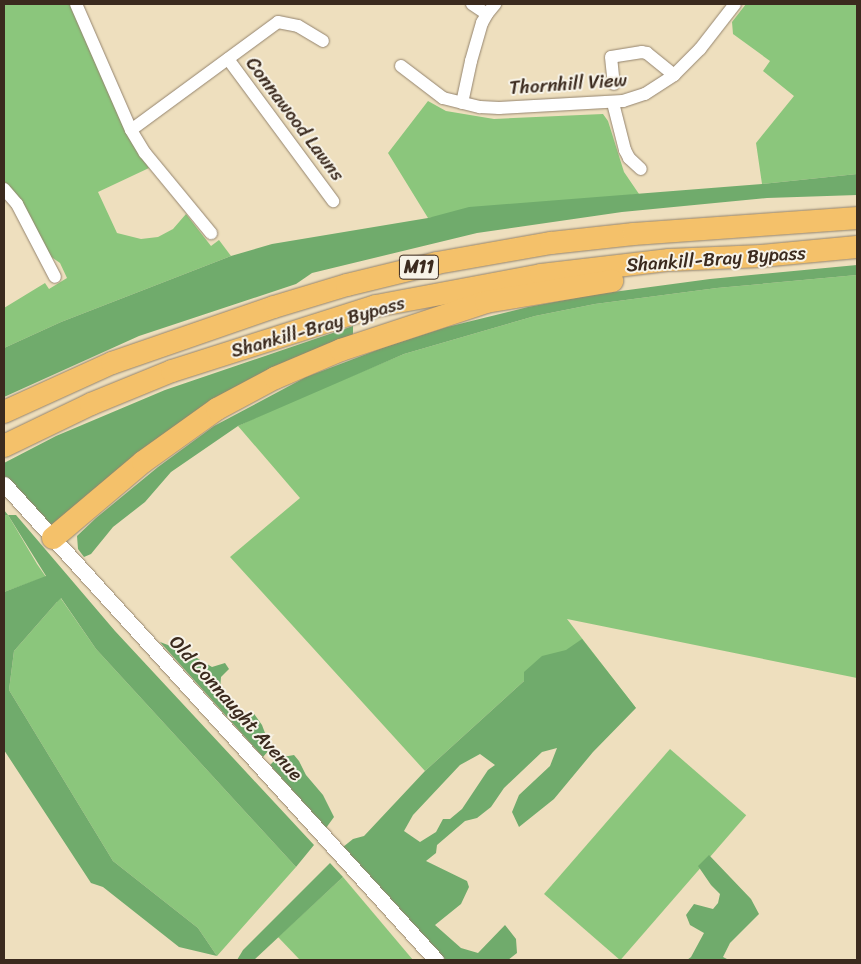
<!DOCTYPE html>
<html>
<head>
<meta charset="utf-8">
<style>
	body { margin:0 }
	#map { position:relative; width:861px; height:964px; overflow:hidden; background:#eedfbe; font-family:Sriracha,sans-serif }
	div>[style] { position:absolute }
	[style*='--x'] { left:calc(var(--x)*1px); top:calc(var(--y)*1px); width:calc(var(--w)*1px); rotate:calc(var(--a)*1deg) }
	.green>* { inset:0; background:#8bc67c; transform-origin:0 0 }
	.forest>* { inset:0; background:#70ab6c }
	.roads { filter:drop-shadow(0 0 1px #94846e) drop-shadow(0 0 1px #94846e) }
	.minor>* { height:12px; margin:-6px; padding:0 6px; transform-origin:6px; border-radius:6px; background:#fff }
	.tertiary>* { height:15px; margin:-7.5px; padding:0 7.5px; transform-origin:7.5px; border-radius:7.5px; background:#fff }
	.motorway>* { height:22px; margin:-11px; padding:0 11px; transform-origin:11px; border-radius:11px; background:#f4c16a }
	span { translate:-50% -50%; white-space:nowrap; text-align:center; line-height:1.15; -webkit-text-stroke:4px #f7f3e8; paint-order:stroke }
	.shield-label span { padding:1px 4px; background:#f7f3e8; border:1px solid; border-radius:4px; -webkit-text-stroke-width:0 }
	.shield-label { font-size:18px; color:#3b2a1e; font-weight:700 }
	.street-label { font-size:19px; color:#3b2a1e }
	.frame { position:absolute; inset:0; border:5px solid #3b2a1e; pointer-events:none }
</style>
</head>
<body>
<div id="map">
	<div class="green">
		<i style="clip-path:polygon(4px 4px,70px 4px,74px 12px,130px 139px,149px 168px,98px 192px,117px 233px,141px 239px,158px 237px,173px 229px,186px 214px,211px 246px,219px 240px,231px 256px,61px 322px,4px 348px,4px 308px,45px 283px,49px 289px,67px 278px,60px 263px,50px 256px,15px 194px,4px 181px)"></i>
		<i style="clip-path:polygon(746px 4px,857px 4px,857px 174px,762px 184px,756px 143px,794px 96px,763px 71px,770px 61px,733px 34px,732px 22px)"></i>
		<i style="clip-path:polygon(428px 101px,446px 111px,494px 119px,603px 114px,608px 121px,624px 172px,639px 194px,428px 218px,388px 153px)"></i>
		<i style="clip-path:polygon(857px 275px,857px 678px,567px 619px,636px 708px,524px 681px,425px 771px,230px 557px,300px 498px,238px 426px,285px 404px,404px 354px,535px 316px,595px 304px,717px 288px)"></i>
		<i style="clip-path:polygon(8px 515px,37px 564px,96px 649px,296px 867px,217px 956px,198px 928px,113px 861px,9px 690px,14px 651px,57px 602px,40px 579px,4px 592px,4px 516px)"></i>
		<i style="left:670px;top:749px;width:101px;height:192px;rotate:41deg"></i>
		<i style="clip-path:polygon(343px 877px,413px 960px,300px 960px,278px 937px)"></i>
	</div>
	<div class="forest">
		<i style="clip-path:polygon(857px 174px,857px 195px,767px 198px,622px 212px,477px 233px,312px 273px,296px 284px,139px 336px,4px 397px,4px 348px,61px 322px,231px 256px,272px 244px,428px 218px,469px 207px,762px 184px)"></i>
		<i style="clip-path:polygon(857px 265px,857px 275px,717px 288px,595px 304px,535px 316px,404px 354px,238px 426px,171px 472px,145px 502px,113px 527px,91px 554px,84px 557px,78px 549px,77px 536px,96px 518px,158px 467px,214px 426px,306px 377px,385px 347px,447px 327px,528px 307px,591px 295px,710px 279px)"></i>
		<i style="clip-path:polygon(353px 326px,353px 337px,273px 375px,51px 532px,4px 476px,4px 463px,56px 436px,165px 390px)"></i>
		<i style="clip-path:polygon(4px 510px,8px 515px,16px 515px,115px 631px,314px 845px,296px 867px,96px 649px,61px 598px,57px 602px,14px 651px,9px 690px,113px 861px,198px 928px,217px 956px,179px 947px,103px 887px,91px 883px,4px 750px,4px 592px,46px 576px,8px 515px,4px 516px)"></i>
		<i style="clip-path:polygon(evenodd,582px 639px,636px 708px,593px 752px,554px 799px,519px 827px,512px 812px,519px 795px,550px 766px,557px 748px,542px 752px,504px 788px,491px 807px,477px 818px,465px 821px,437px 845px,436px 853px,426px 861px,467px 881px,469px 887px,461px 904px,435px 925px,461px 948px,478px 953px,505px 925px,516px 939px,517px 953px,508px 960px,444px 960px,343px 847px,353px 839px,364px 836px,425px 771px,524px 681px,524px 672px,542px 656px,566px 650px,582px 639px,480px 754px,495px 765px,488px 770px,462px 809px,450px 819px,443px 819px,436px 832px,420px 842px,404px 831px,413px 815px,460px 765px,480px 754px)"></i>
		<i style="clip-path:polygon(160px 642px,176px 648px,187px 659px,197px 658px,212px 667px,225px 663px,229px 669px,221px 677px,220px 690px,237px 715px,245px 717px,252px 711px,262px 725px,265px 733px,262px 740px,269px 750px,263px 757px)"></i>
		<i style="clip-path:polygon(294px 755px,299px 761px,306px 775px,323px 795px,334px 817px,326px 828px,270px 765px,277px 758px)"></i>
		<i style="clip-path:polygon(709px 855px,751px 899px,759px 914px,730px 943px,723px 957px,729px 960px,687px 960px,691px 957px,704px 933px,690px 925px,686px 915px,694px 904px,713px 909px,718px 903px,720px 894px,711px 885px,698px 866px)"></i>
		<i style="clip-path:polygon(330px 863px,343px 877px,254px 960px,237px 960px,243px 950px)"></i>
	</div>
	<div class="roads">
		<div class="minor">
			<i style="--x:76;--y:4;--w:137;--a:66.4"></i>
			<i style="--x:131;--y:130;--w:27;--a:59"></i>
			<i style="--x:145;--y:153;--w:104;--a:50.5"></i>
			<i style="--x:472;--y:4;--w:18;--a:34"></i>
			<i style="--x:228;--y:59;--w:177;--a:53.5"></i>
			<i style="--x:401;--y:66;--w:53;--a:37.3"></i>
			<i style="--x:443;--y:98;--w:38;--a:14"></i>
			<i style="--x:480;--y:107;--w:19;--a:3"></i>
			<i style="--x:499;--y:108;--w:124;--a:-3.2"></i>
			<i style="--x:623;--y:101;--w:23;--a:-18"></i>
			<i style="--x:645;--y:94;--w:35;--a:-33"></i>
			<i style="--x:674;--y:75;--w:35;--a:-141"></i>
			<i style="--x:647;--y:53;--w:5;--a:-169"></i>
			<i style="--x:642;--y:52;--w:31;--a:171"></i>
			<i style="--x:611;--y:57;--w:27;--a:84"></i>
			<i style="--x:674;--y:75;--w:37;--a:-45"></i>
			<i style="--x:700;--y:49;--w:57;--a:-52.1"></i>
			<i style="--x:462;--y:103;--w:43;--a:-77.9"></i>
			<i style="--x:471;--y:61;--w:40;--a:-74"></i>
			<i style="--x:482;--y:23;--w:10;--a:-61"></i>
			<i style="--x:487;--y:14;--w:13;--a:-51"></i>
			<i style="--x:613;--y:103;--w:49;--a:75.7"></i>
			<i style="--x:625;--y:150;--w:9;--a:63"></i>
			<i style="--x:629;--y:158;--w:16;--a:43"></i>
			<i style="--x:131;--y:130;--w:182;--a:-36.3"></i>
			<i style="--x:278;--y:22;--w:20;--a:11"></i>
			<i style="--x:298;--y:26;--w:29;--a:31"></i>
			<i style="--x:4;--y:189;--w:20;--a:49"></i>
			<i style="--x:17;--y:204;--w:82;--a:62.5"></i>
		</div>
		<div class="tertiary">
			<i style="--x:4;--y:484;--w:643;--a:47.77"></i>
		</div>
		<div class="motorway">
			<i style="--x:4;--y:412;--w:119;--a:-24.4"></i>
			<i style="--x:112;--y:363;--w:171;--a:-19.1"></i>
			<i style="--x:274;--y:307;--w:76;--a:-16.8"></i>
			<i style="--x:347;--y:285;--w:93;--a:-13.7"></i>
			<i style="--x:437;--y:263;--w:116;--a:-10"></i>
			<i style="--x:551;--y:243;--w:83;--a:-6.2"></i>
			<i style="--x:634;--y:234;--w:224;--a:-4.1"></i>
			<i style="--x:4;--y:446;--w:97;--a:-25.8"></i>
			<i style="--x:91;--y:404;--w:87;--a:-22.2"></i>
			<i style="--x:172;--y:371;--w:214;--a:-17.7"></i>
			<i style="--x:376;--y:306;--w:168;--a:-10.6"></i>
			<i style="--x:541;--y:275;--w:129;--a:-6.7"></i>
			<i style="--x:669;--y:260;--w:92;--a:-2.5"></i>
			<i style="--x:761;--y:256;--w:96;--a:-5.4"></i>
			<i style="--x:53;--y:538;--w:118;--a:-40.2"></i>
			<i style="--x:143;--y:462;--w:91;--a:-35.6"></i>
			<i style="--x:217;--y:409;--w:66;--a:-28.1"></i>
			<i style="--x:275;--y:378;--w:72;--a:-23"></i>
			<i style="--x:341;--y:350;--w:153;--a:-18.3"></i>
			<i style="--x:486;--y:302;--w:128;--a:-9.5"></i>
		</div>
	</div>
	<div class="shield-label">
		<span style="left:419px;top:267px">M11</span>
	</div>
	<div class="street-label">
		<span style="left:568px;top:84px;rotate:-4deg">Thornhill View</span>
		<span style="left:295px;top:119px;rotate:53deg">Connawood Lawns</span>
		<span style="left:716px;top:259px;rotate:-4deg">Shankill-Bray Bypass</span>
		<span style="left:318px;top:327px;rotate:-16deg">Shankill-Bray Bypass</span>
		<span style="left:236px;top:708px;rotate:48deg">Old Connaught Avenue</span>
	</div>
	<div class="frame"></div>
</div>
</body>
</html>
